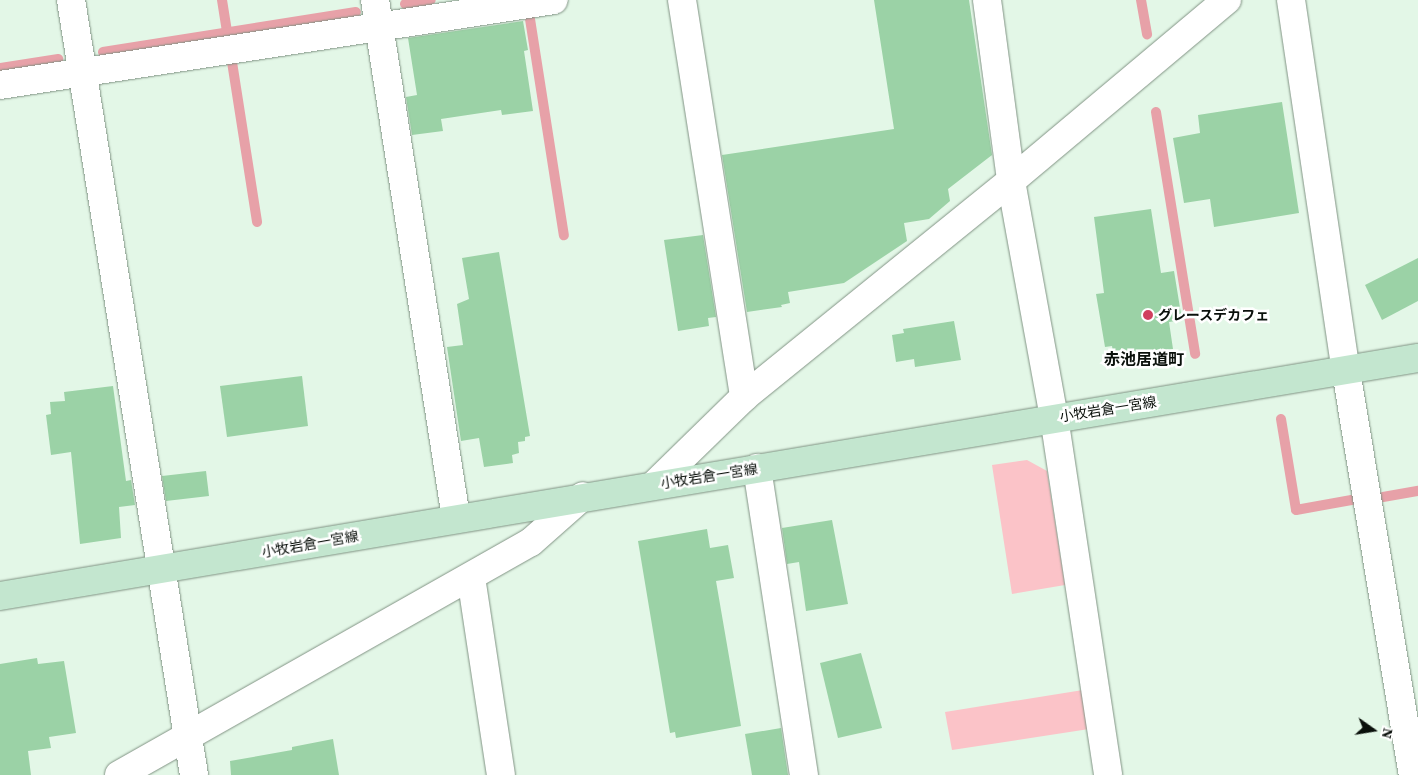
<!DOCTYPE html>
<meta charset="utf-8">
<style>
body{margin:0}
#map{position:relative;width:1418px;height:775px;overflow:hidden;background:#e3f7e7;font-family:"Source Serif 4","Noto Sans JP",serif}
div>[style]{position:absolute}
.green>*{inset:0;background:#fbc3c8}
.stream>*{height:10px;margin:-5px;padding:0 5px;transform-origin:5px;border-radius:5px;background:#e7a1a8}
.building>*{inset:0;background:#9bd2a6}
.roads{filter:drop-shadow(0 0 1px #819384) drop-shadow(0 0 1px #819384)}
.street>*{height:28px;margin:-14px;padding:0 14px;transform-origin:14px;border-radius:14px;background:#fff}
.secondary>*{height:28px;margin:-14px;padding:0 14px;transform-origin:14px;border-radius:14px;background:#c3e6cf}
.dots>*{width:14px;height:14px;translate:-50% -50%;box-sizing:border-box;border:2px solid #fff;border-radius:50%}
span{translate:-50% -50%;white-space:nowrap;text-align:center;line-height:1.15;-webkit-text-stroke:5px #fff;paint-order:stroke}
.poi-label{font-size:14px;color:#0a100b;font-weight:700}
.left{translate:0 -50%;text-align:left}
.street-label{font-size:14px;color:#0a100b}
.quarter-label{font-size:16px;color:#0a100b;font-weight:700}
.north{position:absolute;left:1348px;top:705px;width:50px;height:50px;-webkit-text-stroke:4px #fff;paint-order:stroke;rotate:103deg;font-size:14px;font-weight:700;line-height:20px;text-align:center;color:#0a100b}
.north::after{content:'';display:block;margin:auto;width:18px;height:22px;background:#0a100b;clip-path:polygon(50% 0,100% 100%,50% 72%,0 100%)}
</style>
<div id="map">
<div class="green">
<i style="clip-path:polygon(1027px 460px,1047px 471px,1065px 585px,1012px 594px,992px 465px)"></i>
<i style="clip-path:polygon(1083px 690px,1089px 729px,952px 750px,945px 712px)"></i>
</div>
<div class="stream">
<i style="left:222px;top:0;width:32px;rotate:81deg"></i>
<i style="left:1141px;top:0;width:35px;rotate:80deg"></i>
<i style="left:405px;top:4px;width:26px;rotate:-9deg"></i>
<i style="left:530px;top:19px;width:219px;rotate:81.1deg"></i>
<i style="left:103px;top:52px;width:256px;rotate:-9deg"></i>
<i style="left:232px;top:62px;width:162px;rotate:81.1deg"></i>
<i style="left:0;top:68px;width:59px;rotate:-8.8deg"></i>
<i style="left:1156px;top:112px;width:245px;rotate:80.8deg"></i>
<i style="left:1281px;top:419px;width:92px;rotate:80.6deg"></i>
<i style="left:1296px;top:510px;width:62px;rotate:-10.2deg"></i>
<i style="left:1383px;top:497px;width:36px;rotate:-10deg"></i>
</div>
<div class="building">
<i style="clip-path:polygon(874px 0,969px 0,992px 155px,948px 189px,950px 201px,929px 219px,904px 223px,907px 241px,844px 283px,788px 292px,790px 303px,781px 305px,782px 307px,747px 312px,722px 155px,894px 129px)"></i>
<i style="clip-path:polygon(523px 21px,528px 50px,524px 51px,533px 111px,502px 115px,501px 110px,441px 119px,443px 131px,412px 135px,406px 97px,417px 95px,408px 38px)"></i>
<i style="clip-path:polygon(1282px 102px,1299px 213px,1214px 227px,1210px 199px,1184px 203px,1173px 138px,1200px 133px,1198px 115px)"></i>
<i style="clip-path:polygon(1151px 209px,1161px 273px,1174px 271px,1182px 320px,1169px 322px,1173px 349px,1114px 358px,1112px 346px,1105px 347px,1096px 294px,1104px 293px,1094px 217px)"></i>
<i style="clip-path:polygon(703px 235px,716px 317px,708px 318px,709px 326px,678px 331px,664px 240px)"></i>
<i style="clip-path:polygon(499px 252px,530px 436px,525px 437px,525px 441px,518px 442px,519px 453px,512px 455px,513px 463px,484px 467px,479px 438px,461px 441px,447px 347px,463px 345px,457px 304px,469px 299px,462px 258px)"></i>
<i style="clip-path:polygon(1418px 258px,1418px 301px,1382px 320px,1365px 285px)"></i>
<i style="clip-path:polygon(954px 321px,961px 360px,915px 367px,914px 359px,896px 362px,892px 335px,904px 333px,903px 329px)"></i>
<i style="clip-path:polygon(302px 376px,308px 426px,227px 437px,220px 386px)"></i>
<i style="clip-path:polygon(113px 386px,126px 481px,131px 480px,135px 505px,119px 507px,121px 538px,80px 544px,71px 452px,51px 455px,46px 415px,51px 414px,50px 402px,65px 401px,64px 392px)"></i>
<i style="clip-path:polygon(206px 471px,209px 496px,166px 501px,162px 476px)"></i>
<i style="clip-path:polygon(832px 520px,848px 604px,806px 611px,799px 562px,787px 564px,782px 528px)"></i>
<i style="clip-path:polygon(707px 529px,710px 548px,728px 545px,734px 578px,716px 581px,741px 726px,676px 738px,675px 732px,670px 733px,638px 541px)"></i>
<i style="clip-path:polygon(861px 653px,882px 728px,838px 738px,820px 663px)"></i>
<i style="clip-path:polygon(37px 658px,38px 664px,64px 661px,76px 733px,49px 737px,51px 748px,28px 751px,31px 775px,0 775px,0 664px)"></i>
<i style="clip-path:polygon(781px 728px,788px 775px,752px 775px,745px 734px)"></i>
<i style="clip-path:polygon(333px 739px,339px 775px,231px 775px,230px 761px,292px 750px,292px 747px)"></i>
</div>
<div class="roads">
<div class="street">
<i style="left:71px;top:0;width:785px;rotate:80.98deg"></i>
<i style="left:375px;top:0;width:524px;rotate:81.11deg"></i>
<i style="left:682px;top:0;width:402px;rotate:81.1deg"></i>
<i style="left:987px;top:0;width:183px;rotate:82.4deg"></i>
<i style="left:1011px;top:181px;width:240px;rotate:79.7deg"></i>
<i style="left:1054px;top:417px;width:362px;rotate:81.4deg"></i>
<i style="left:1291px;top:0;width:375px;rotate:81.6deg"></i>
<i style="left:1346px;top:371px;width:410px;rotate:80.6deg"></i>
<i style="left:0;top:85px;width:560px;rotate:-8.72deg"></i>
<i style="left:757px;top:468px;width:311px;rotate:81.3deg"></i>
<i style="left:655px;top:484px;width:124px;rotate:-44.3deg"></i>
<i style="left:744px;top:397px;width:343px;rotate:-39deg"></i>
<i style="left:1011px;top:181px;width:282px;rotate:-40deg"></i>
<i style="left:471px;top:577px;width:200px;rotate:81.4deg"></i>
<i style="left:119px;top:775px;width:473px;rotate:-29.5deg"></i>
<i style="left:531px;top:542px;width:69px;rotate:-41.5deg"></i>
</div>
<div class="secondary">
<i style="left:0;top:596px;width:1438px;rotate:-9.53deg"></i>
</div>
</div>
<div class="dots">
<i style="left:1148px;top:315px;background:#d0405e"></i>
</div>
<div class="poi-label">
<span class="left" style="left:1158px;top:315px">グレースデカフェ</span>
</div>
<div class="street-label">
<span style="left:1108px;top:409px;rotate:-9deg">小牧岩倉一宮線</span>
<span style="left:709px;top:476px;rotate:-9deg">小牧岩倉一宮線</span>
<span style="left:310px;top:544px;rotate:-10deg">小牧岩倉一宮線</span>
</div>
<div class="quarter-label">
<span style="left:1144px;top:359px">赤池居道町</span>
</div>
<div class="north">N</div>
</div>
